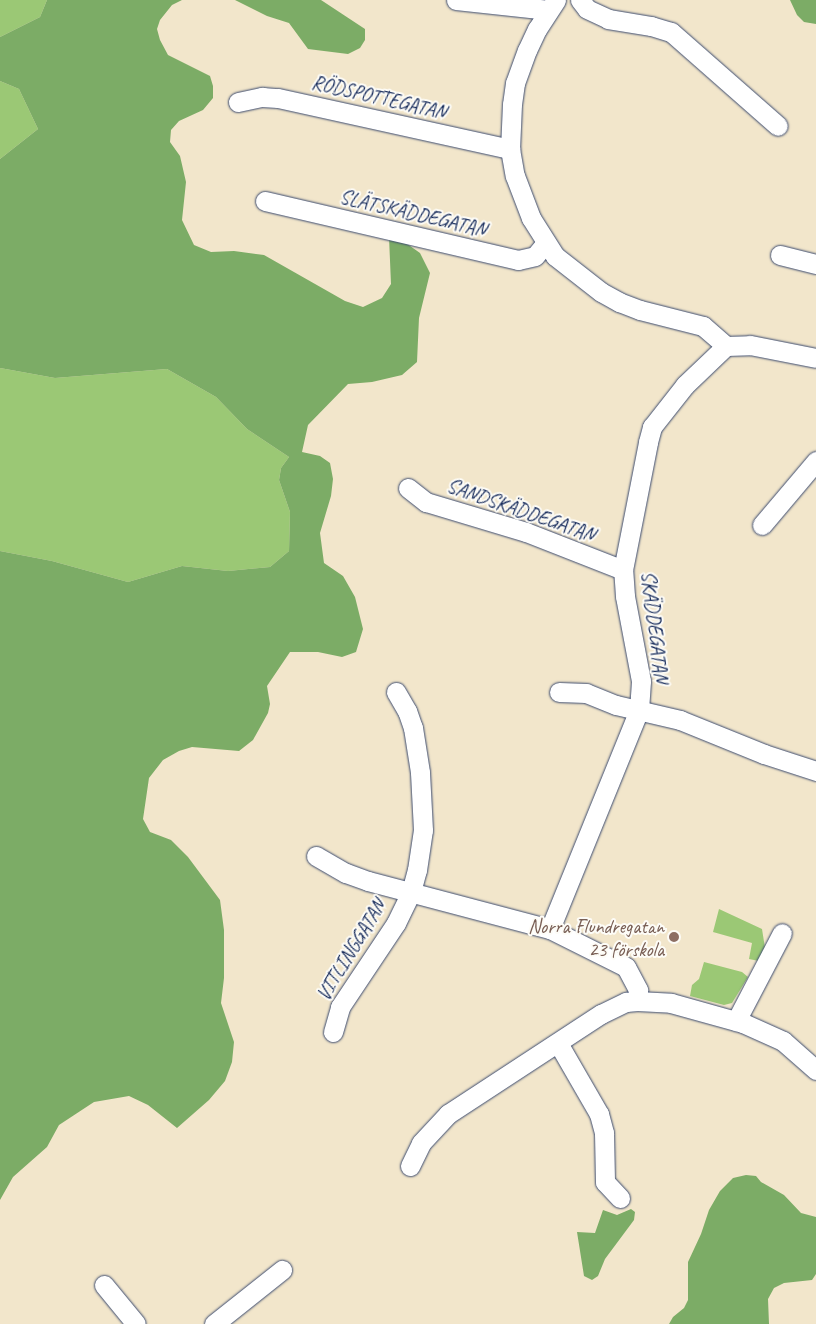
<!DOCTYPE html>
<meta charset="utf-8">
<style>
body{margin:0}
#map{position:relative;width:816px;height:1324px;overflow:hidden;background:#f2e6cb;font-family:Caveat,sans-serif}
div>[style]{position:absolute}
.green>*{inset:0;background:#9bc875}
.forest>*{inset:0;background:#7cac66}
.roads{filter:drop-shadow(0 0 1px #3b4a6e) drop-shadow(0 0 1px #3b4a6e)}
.minor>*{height:19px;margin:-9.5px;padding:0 9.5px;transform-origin:9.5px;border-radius:9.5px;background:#fff}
.dots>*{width:14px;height:14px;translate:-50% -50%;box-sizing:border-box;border:2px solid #fdfcf7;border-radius:50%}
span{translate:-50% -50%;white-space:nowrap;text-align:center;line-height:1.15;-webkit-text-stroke:4px #fdfcf7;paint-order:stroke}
.street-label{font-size:20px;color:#1b2f5e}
.education-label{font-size:20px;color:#785e54}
.right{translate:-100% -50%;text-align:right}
</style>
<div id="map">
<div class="green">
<i style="clip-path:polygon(0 0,47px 0,40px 17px,0 37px)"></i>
<i style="clip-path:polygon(0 81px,19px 89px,38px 129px,0 159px)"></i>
<i style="clip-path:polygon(0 368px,55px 378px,167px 369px,216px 397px,247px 429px,289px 457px,281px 468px,279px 480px,290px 512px,289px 551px,270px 567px,228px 571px,182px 566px,128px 582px,52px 561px,0 551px)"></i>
<i style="clip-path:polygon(719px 909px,762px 929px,765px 948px,759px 961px,749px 959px,752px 943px,713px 932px)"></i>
<i style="clip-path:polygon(704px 962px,742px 972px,748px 977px,732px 1003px,724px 1005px,690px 996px,692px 985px,699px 979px)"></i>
</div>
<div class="forest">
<i style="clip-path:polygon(47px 0,182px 0,172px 5px,160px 20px,157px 29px,160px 40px,168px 55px,210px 76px,213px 86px,213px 98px,203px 110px,179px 121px,171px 130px,170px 142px,180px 156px,186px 182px,182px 220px,194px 245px,211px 252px,234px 251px,264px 255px,345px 301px,363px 307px,382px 298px,391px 284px,389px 237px,403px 241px,420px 253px,430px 273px,419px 318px,417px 362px,402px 375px,372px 382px,348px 384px,308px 425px,302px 452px,320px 456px,330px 463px,333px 479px,331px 496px,320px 533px,324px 563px,343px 576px,355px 597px,363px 629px,356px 652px,342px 657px,318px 652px,290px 652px,267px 686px,270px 704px,268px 713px,253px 740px,239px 751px,192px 747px,179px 751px,163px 760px,149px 778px,143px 819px,150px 832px,171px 840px,188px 857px,220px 900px,224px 930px,224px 978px,221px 1003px,234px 1042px,232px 1062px,225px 1081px,209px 1100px,177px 1128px,148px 1105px,129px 1096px,94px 1102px,59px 1125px,47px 1147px,13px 1177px,0 1200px,0 551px,52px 561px,128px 582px,182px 566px,228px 571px,270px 567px,289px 551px,290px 512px,279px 480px,281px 468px,289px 457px,247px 429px,216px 397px,167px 369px,55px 378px,0 368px,0 159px,38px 129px,19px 89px,0 81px,0 37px,40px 17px)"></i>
<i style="clip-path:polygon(235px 0,321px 0,365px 29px,365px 40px,360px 48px,348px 54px,308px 49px,289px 23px,267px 16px)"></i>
<i style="clip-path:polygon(790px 0,816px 0,816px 24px,804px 22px,797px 15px)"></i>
<i style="clip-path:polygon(746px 1175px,756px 1176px,761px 1182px,784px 1195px,801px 1213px,816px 1217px,816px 1274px,812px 1280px,784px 1283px,774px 1288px,768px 1299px,769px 1324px,669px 1324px,673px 1317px,684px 1308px,688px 1300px,688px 1262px,701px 1234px,709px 1210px,720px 1191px,733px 1178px)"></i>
<i style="clip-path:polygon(631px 1209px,635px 1212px,634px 1220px,605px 1259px,598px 1276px,592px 1280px,584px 1276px,577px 1232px,595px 1233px,603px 1210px,617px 1215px)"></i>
</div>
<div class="roads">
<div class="minor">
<i style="left:456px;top:0;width:93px;rotate:6.2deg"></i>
<i style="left:556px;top:0;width:35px;rotate:123deg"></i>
<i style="left:537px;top:29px;width:23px;rotate:115deg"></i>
<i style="left:527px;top:50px;width:35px;rotate:110deg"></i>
<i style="left:515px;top:83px;width:21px;rotate:98deg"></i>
<i style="left:512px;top:104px;width:45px;rotate:92.5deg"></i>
<i style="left:510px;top:149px;width:27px;rotate:80deg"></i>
<i style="left:515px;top:176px;width:45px;rotate:69.1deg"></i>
<i style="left:531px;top:218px;width:45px;rotate:57.7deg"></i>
<i style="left:555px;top:256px;width:58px;rotate:38deg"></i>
<i style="left:601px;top:292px;width:21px;rotate:29deg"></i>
<i style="left:619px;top:302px;width:22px;rotate:21deg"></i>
<i style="left:640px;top:310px;width:65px;rotate:14.3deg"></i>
<i style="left:703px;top:326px;width:30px;rotate:41deg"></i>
<i style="left:580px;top:0;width:11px;rotate:52deg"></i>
<i style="left:587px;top:9px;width:23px;rotate:25deg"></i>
<i style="left:608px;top:19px;width:44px;rotate:9.2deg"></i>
<i style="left:651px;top:26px;width:21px;rotate:17deg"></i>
<i style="left:671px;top:32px;width:142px;rotate:41.3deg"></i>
<i style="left:238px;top:102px;width:25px;rotate:-12deg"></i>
<i style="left:262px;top:97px;width:16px;rotate:4deg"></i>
<i style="left:278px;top:98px;width:238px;rotate:12.4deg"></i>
<i style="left:265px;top:201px;width:260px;rotate:13.1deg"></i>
<i style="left:518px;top:260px;width:17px;rotate:-13deg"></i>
<i style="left:535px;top:256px;width:17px;rotate:-50deg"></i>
<i style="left:780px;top:255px;width:37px;rotate:14deg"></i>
<i style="left:408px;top:488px;width:23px;rotate:38deg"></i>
<i style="left:426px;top:502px;width:104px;rotate:16.7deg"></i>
<i style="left:526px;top:532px;width:104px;rotate:21.4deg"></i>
<i style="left:762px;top:525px;width:84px;rotate:-49.8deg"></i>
<i style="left:559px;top:692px;width:27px;rotate:2deg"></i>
<i style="left:586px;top:693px;width:32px;rotate:22deg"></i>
<i style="left:616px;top:705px;width:66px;rotate:13.2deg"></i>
<i style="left:680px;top:720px;width:91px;rotate:22deg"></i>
<i style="left:764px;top:754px;width:55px;rotate:18.1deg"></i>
<i style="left:316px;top:856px;width:34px;rotate:30deg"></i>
<i style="left:346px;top:873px;width:23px;rotate:20deg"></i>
<i style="left:368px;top:881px;width:188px;rotate:14.8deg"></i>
<i style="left:550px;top:929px;width:85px;rotate:26.6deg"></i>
<i style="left:626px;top:967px;width:26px;rotate:62deg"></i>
<i style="left:638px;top:990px;width:11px;rotate:95deg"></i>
<i style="left:550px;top:929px;width:236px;rotate:-67.9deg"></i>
<i style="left:639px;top:710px;width:29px;rotate:-86deg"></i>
<i style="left:641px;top:681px;width:86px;rotate:-100.7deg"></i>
<i style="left:625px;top:596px;width:26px;rotate:-94deg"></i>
<i style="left:623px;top:570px;width:130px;rotate:-78.9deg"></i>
<i style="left:648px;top:442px;width:16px;rotate:-75deg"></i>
<i style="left:652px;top:427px;width:53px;rotate:-51.8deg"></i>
<i style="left:685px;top:385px;width:57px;rotate:-43.6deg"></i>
<i style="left:726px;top:346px;width:24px;rotate:-2deg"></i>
<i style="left:750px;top:345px;width:67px;rotate:11.1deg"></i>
<i style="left:736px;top:1021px;width:99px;rotate:-62.4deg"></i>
<i style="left:333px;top:1032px;width:26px;rotate:-74deg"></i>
<i style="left:340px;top:1007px;width:101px;rotate:-56.3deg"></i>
<i style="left:396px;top:923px;width:34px;rotate:-64deg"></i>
<i style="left:411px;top:892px;width:23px;rotate:-75deg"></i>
<i style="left:417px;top:870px;width:40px;rotate:-81.5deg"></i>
<i style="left:423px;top:830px;width:58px;rotate:-93deg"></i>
<i style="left:420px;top:772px;width:45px;rotate:-99deg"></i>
<i style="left:413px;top:728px;width:18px;rotate:-109deg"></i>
<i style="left:407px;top:711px;width:22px;rotate:-120deg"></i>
<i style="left:558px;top:1043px;width:82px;rotate:60deg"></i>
<i style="left:599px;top:1114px;width:20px;rotate:75deg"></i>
<i style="left:604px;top:1133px;width:49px;rotate:88.8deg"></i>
<i style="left:605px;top:1182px;width:22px;rotate:47deg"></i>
<i style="left:410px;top:1166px;width:25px;rotate:-64deg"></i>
<i style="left:421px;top:1143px;width:40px;rotate:-47deg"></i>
<i style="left:448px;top:1114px;width:183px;rotate:-33.2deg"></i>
<i style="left:601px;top:1014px;width:28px;rotate:-26deg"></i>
<i style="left:626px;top:1002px;width:11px;rotate:-5deg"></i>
<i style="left:637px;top:1001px;width:34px;rotate:3deg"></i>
<i style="left:671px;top:1003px;width:75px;rotate:15.5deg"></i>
<i style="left:743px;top:1023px;width:44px;rotate:24.2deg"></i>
<i style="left:783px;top:1041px;width:44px;rotate:41.3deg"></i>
<i style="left:104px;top:1285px;width:50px;rotate:50.6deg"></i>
<i style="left:214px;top:1324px;width:87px;rotate:-38.5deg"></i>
</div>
</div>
<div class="dots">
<i style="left:674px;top:937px;background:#8d6e63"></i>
</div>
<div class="street-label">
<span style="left:379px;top:97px;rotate:13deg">RÖDSPOTTEGATAN</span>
<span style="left:413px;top:213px;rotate:13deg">SLÄTSKÄDDEGATAN</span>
<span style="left:521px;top:510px;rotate:19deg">SANDSKÄDDEGATAN</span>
<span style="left:655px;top:627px;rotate:83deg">SKÄDDEGATAN</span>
<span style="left:351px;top:950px;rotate:-59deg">VITLINGGATAN</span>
</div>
<div class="education-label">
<span class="right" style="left:664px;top:938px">Norra Flundregatan<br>23 förskola</span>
</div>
</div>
